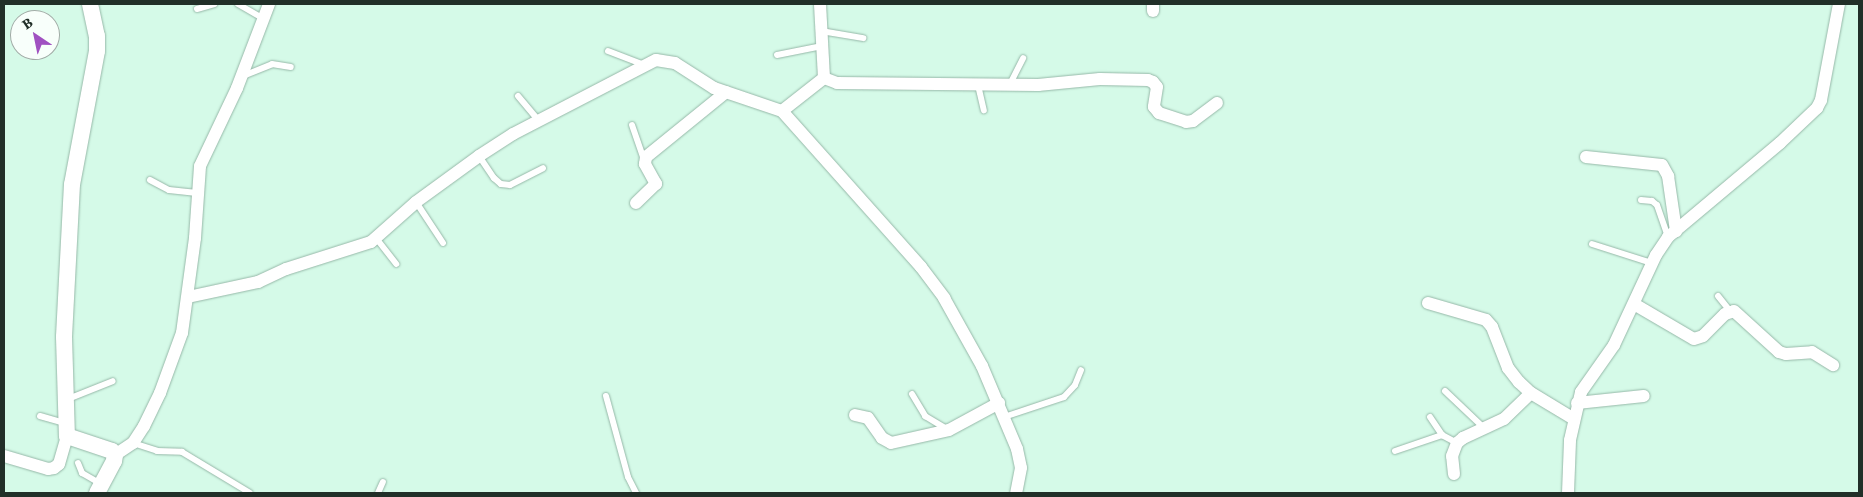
<!DOCTYPE html>
<style>
body{margin:0}
#map{position:relative;width:1863px;height:497px;overflow:hidden;background:#d5fae8;font-family:"Source Serif 4",serif}
div>[style]{position:absolute}
.roads{filter:drop-shadow(0 0 1px #96b8a8) drop-shadow(0 0 1px #96b8a8)}
.service>*{height:6px;margin:-3px;padding:0 3px;transform-origin:3px;border-radius:3px;background:#fff}
.minor>*{height:12px;margin:-6px;padding:0 6px;transform-origin:6px;border-radius:6px;background:#fff}
.tertiary>*{height:16px;margin:-8px;padding:0 8px;transform-origin:8px;border-radius:8px;background:#fff}
span{translate:-50% -50%;white-space:nowrap;text-align:center;line-height:1.15;-webkit-text-stroke:4px #f8fffb;paint-order:stroke}
.frame{position:absolute;inset:0;border:5px solid #212f28;pointer-events:none}
.north{position:absolute;left:10px;top:10px;width:50px;height:50px;box-sizing:border-box;background:#f8fffb;border:1px solid #a2aca7;border-radius:50%;rotate:326deg;font-size:14px;font-weight:700;line-height:20px;text-align:center;color:#212f28}
.north::after{content:'';display:block;margin:auto;width:18px;height:22px;background:#a051c1;clip-path:polygon(50% 0,100% 100%,50% 72%,0 100%)}
</style>
<div id="map">
<div class="roads">
<div class="service">
<i style="left:238px;top:4px;width:30px;rotate:30deg"></i>
<i style="left:197px;top:9px;width:18px;rotate:-16deg"></i>
<i style="left:821px;top:31px;width:43px;rotate:9.5deg"></i>
<i style="left:608px;top:51px;width:39px;rotate:21deg"></i>
<i style="left:777px;top:55px;width:46px;rotate:-11.3deg"></i>
<i style="left:243px;top:76px;width:31px;rotate:-22deg"></i>
<i style="left:272px;top:64px;width:19px;rotate:9deg"></i>
<i style="left:1010px;top:84px;width:29px;rotate:-63deg"></i>
<i style="left:978px;top:85px;width:26px;rotate:77deg"></i>
<i style="left:518px;top:96px;width:33px;rotate:50deg"></i>
<i style="left:632px;top:125px;width:36px;rotate:71deg"></i>
<i style="left:479px;top:156px;width:27px;rotate:56deg"></i>
<i style="left:494px;top:178px;width:9px;rotate:41deg"></i>
<i style="left:501px;top:184px;width:9px;rotate:6deg"></i>
<i style="left:510px;top:185px;width:37px;rotate:-27deg"></i>
<i style="left:150px;top:180px;width:21px;rotate:28deg"></i>
<i style="left:169px;top:190px;width:28px;rotate:6deg"></i>
<i style="left:1641px;top:200px;width:11px;rotate:5deg"></i>
<i style="left:1652px;top:201px;width:6px;rotate:39deg"></i>
<i style="left:1657px;top:205px;width:34px;rotate:71deg"></i>
<i style="left:416px;top:202px;width:49px;rotate:56.6deg"></i>
<i style="left:376px;top:238px;width:33px;rotate:52deg"></i>
<i style="left:1592px;top:244px;width:63px;rotate:17.6deg"></i>
<i style="left:1718px;top:296px;width:19px;rotate:51deg"></i>
<i style="left:1445px;top:391px;width:54px;rotate:43.5deg"></i>
<i style="left:912px;top:394px;width:26px;rotate:59deg"></i>
<i style="left:925px;top:416px;width:26px;rotate:31deg"></i>
<i style="left:606px;top:396px;width:84px;rotate:74.8deg"></i>
<i style="left:628px;top:477px;width:18px;rotate:63deg"></i>
<i style="left:68px;top:399px;width:48px;rotate:-21.8deg"></i>
<i style="left:40px;top:416px;width:25px;rotate:16deg"></i>
<i style="left:1004px;top:417px;width:63px;rotate:-18.4deg"></i>
<i style="left:1064px;top:397px;width:16px;rotate:-47deg"></i>
<i style="left:1075px;top:385px;width:16px;rotate:-68deg"></i>
<i style="left:1430px;top:417px;width:22px;rotate:56deg"></i>
<i style="left:1442px;top:435px;width:17px;rotate:28deg"></i>
<i style="left:133px;top:443px;width:25px;rotate:18deg"></i>
<i style="left:157px;top:451px;width:25px;rotate:2deg"></i>
<i style="left:182px;top:452px;width:79px;rotate:31.1deg"></i>
<i style="left:1395px;top:451px;width:50px;rotate:-18.8deg"></i>
<i style="left:78px;top:463px;width:11px;rotate:68deg"></i>
<i style="left:82px;top:473px;width:22px;rotate:30deg"></i>
<i style="left:378px;top:493px;width:12px;rotate:-66deg"></i>
</div>
<div class="minor">
<i style="left:1153px;top:11px;width:7px;rotate:-90deg"></i>
<i style="left:824px;top:78px;width:14px;rotate:21deg"></i>
<i style="left:837px;top:83px;width:201px;rotate:0.6deg"></i>
<i style="left:1038px;top:85px;width:62px;rotate:-5.5deg"></i>
<i style="left:1100px;top:79px;width:48px;rotate:1.2deg"></i>
<i style="left:1148px;top:80px;width:5px;rotate:22deg"></i>
<i style="left:1153px;top:82px;width:6px;rotate:51deg"></i>
<i style="left:1157px;top:87px;width:20px;rotate:99deg"></i>
<i style="left:1154px;top:107px;width:8px;rotate:50deg"></i>
<i style="left:1159px;top:113px;width:28px;rotate:18deg"></i>
<i style="left:1186px;top:122px;width:7px;rotate:-8deg"></i>
<i style="left:1193px;top:121px;width:30px;rotate:-37deg"></i>
<i style="left:782px;top:111px;width:209px;rotate:48.3deg"></i>
<i style="left:921px;top:267px;width:39px;rotate:53deg"></i>
<i style="left:944px;top:298px;width:78px;rotate:60.8deg"></i>
<i style="left:982px;top:366px;width:90px;rotate:67.1deg"></i>
<i style="left:1017px;top:449px;width:19px;rotate:78deg"></i>
<i style="left:1021px;top:468px;width:25px;rotate:101deg"></i>
<i style="left:1586px;top:157px;width:76px;rotate:6deg"></i>
<i style="left:1662px;top:165px;width:13px;rotate:61deg"></i>
<i style="left:1668px;top:176px;width:56px;rotate:81.7deg"></i>
<i style="left:636px;top:203px;width:28px;rotate:-44deg"></i>
<i style="left:656px;top:184px;width:23px;rotate:-119deg"></i>
<i style="left:645px;top:164px;width:7px;rotate:-82deg"></i>
<i style="left:646px;top:157px;width:103px;rotate:-39.1deg"></i>
<i style="left:188px;top:297px;width:72px;rotate:-12.1deg"></i>
<i style="left:258px;top:282px;width:31px;rotate:-25deg"></i>
<i style="left:286px;top:269px;width:89px;rotate:-17.6deg"></i>
<i style="left:371px;top:242px;width:60px;rotate:-41.6deg"></i>
<i style="left:416px;top:202px;width:78px;rotate:-36.1deg"></i>
<i style="left:479px;top:156px;width:40px;rotate:-32.9deg"></i>
<i style="left:513px;top:134px;width:161px;rotate:-27.4deg"></i>
<i style="left:656px;top:60px;width:19px;rotate:9deg"></i>
<i style="left:675px;top:63px;width:46px;rotate:32.7deg"></i>
<i style="left:714px;top:88px;width:72px;rotate:18.7deg"></i>
<i style="left:782px;top:111px;width:53px;rotate:-38.2deg"></i>
<i style="left:824px;top:78px;width:74px;rotate:-93.1deg"></i>
<i style="left:1428px;top:303px;width:60px;rotate:16.3deg"></i>
<i style="left:1486px;top:320px;width:9px;rotate:49deg"></i>
<i style="left:1492px;top:327px;width:44px;rotate:68.7deg"></i>
<i style="left:1508px;top:368px;width:18px;rotate:52deg"></i>
<i style="left:1519px;top:382px;width:16px;rotate:43deg"></i>
<i style="left:1531px;top:393px;width:50px;rotate:31.2deg"></i>
<i style="left:1634px;top:304px;width:69px;rotate:30.3deg"></i>
<i style="left:1694px;top:339px;width:9px;rotate:-18deg"></i>
<i style="left:1703px;top:336px;width:31px;rotate:-45deg"></i>
<i style="left:1725px;top:314px;width:9px;rotate:-18deg"></i>
<i style="left:1734px;top:311px;width:61px;rotate:42.3deg"></i>
<i style="left:1779px;top:352px;width:7px;rotate:16deg"></i>
<i style="left:1786px;top:354px;width:26px;rotate:-4deg"></i>
<i style="left:1812px;top:352px;width:25px;rotate:32deg"></i>
<i style="left:1577px;top:403px;width:67px;rotate:-6deg"></i>
<i style="left:855px;top:415px;width:13px;rotate:13deg"></i>
<i style="left:868px;top:418px;width:24px;rotate:55deg"></i>
<i style="left:882px;top:438px;width:10px;rotate:29deg"></i>
<i style="left:891px;top:443px;width:59px;rotate:-12.6deg"></i>
<i style="left:949px;top:430px;width:57px;rotate:-28.4deg"></i>
<i style="left:115px;top:455px;width:22px;rotate:-34deg"></i>
<i style="left:133px;top:443px;width:20px;rotate:-57deg"></i>
<i style="left:144px;top:426px;width:37px;rotate:-64deg"></i>
<i style="left:160px;top:393px;width:64px;rotate:-69.9deg"></i>
<i style="left:182px;top:333px;width:96px;rotate:-82.2deg"></i>
<i style="left:195px;top:238px;width:72px;rotate:-86deg"></i>
<i style="left:200px;top:166px;width:86px;rotate:-64.6deg"></i>
<i style="left:237px;top:88px;width:90px;rotate:-69.1deg"></i>
<i style="left:4px;top:456px;width:46px;rotate:16.5deg"></i>
<i style="left:48px;top:469px;width:6px;rotate:-9deg"></i>
<i style="left:54px;top:468px;width:6px;rotate:-39deg"></i>
<i style="left:59px;top:464px;width:29px;rotate:-74deg"></i>
<i style="left:1454px;top:474px;width:18px;rotate:-96deg"></i>
<i style="left:1452px;top:456px;width:14px;rotate:-69deg"></i>
<i style="left:1457px;top:443px;width:8px;rotate:-40deg"></i>
<i style="left:1463px;top:438px;width:45px;rotate:-24.9deg"></i>
<i style="left:1504px;top:419px;width:37px;rotate:-44deg"></i>
<i style="left:1568px;top:493px;width:53px;rotate:-87.8deg"></i>
<i style="left:1570px;top:440px;width:49px;rotate:-77.1deg"></i>
<i style="left:1581px;top:392px;width:57px;rotate:-54.9deg"></i>
<i style="left:1614px;top:345px;width:99px;rotate:-65deg"></i>
<i style="left:1656px;top:255px;width:22px;rotate:-56deg"></i>
<i style="left:1668px;top:237px;width:146px;rotate:-40deg"></i>
<i style="left:1780px;top:143px;width:51px;rotate:-43.4deg"></i>
<i style="left:1817px;top:108px;width:9px;rotate:-63deg"></i>
<i style="left:1821px;top:100px;width:98px;rotate:-79.4deg"></i>
</div>
<div class="tertiary">
<i style="left:90px;top:4px;width:33px;rotate:78deg"></i>
<i style="left:97px;top:36px;width:15px;rotate:90deg"></i>
<i style="left:97px;top:51px;width:135px;rotate:100.6deg"></i>
<i style="left:72px;top:184px;width:153px;rotate:93deg"></i>
<i style="left:64px;top:337px;width:99px;rotate:88.3deg"></i>
<i style="left:67px;top:436px;width:47px;rotate:18.4deg"></i>
<i style="left:112px;top:451px;width:5px;rotate:53deg"></i>
<i style="left:115px;top:455px;width:6px;rotate:99deg"></i>
<i style="left:114px;top:461px;width:36px;rotate:118deg"></i>
</div>
</div>
<div class="frame"></div>
<div class="north">B</div>
</div>
